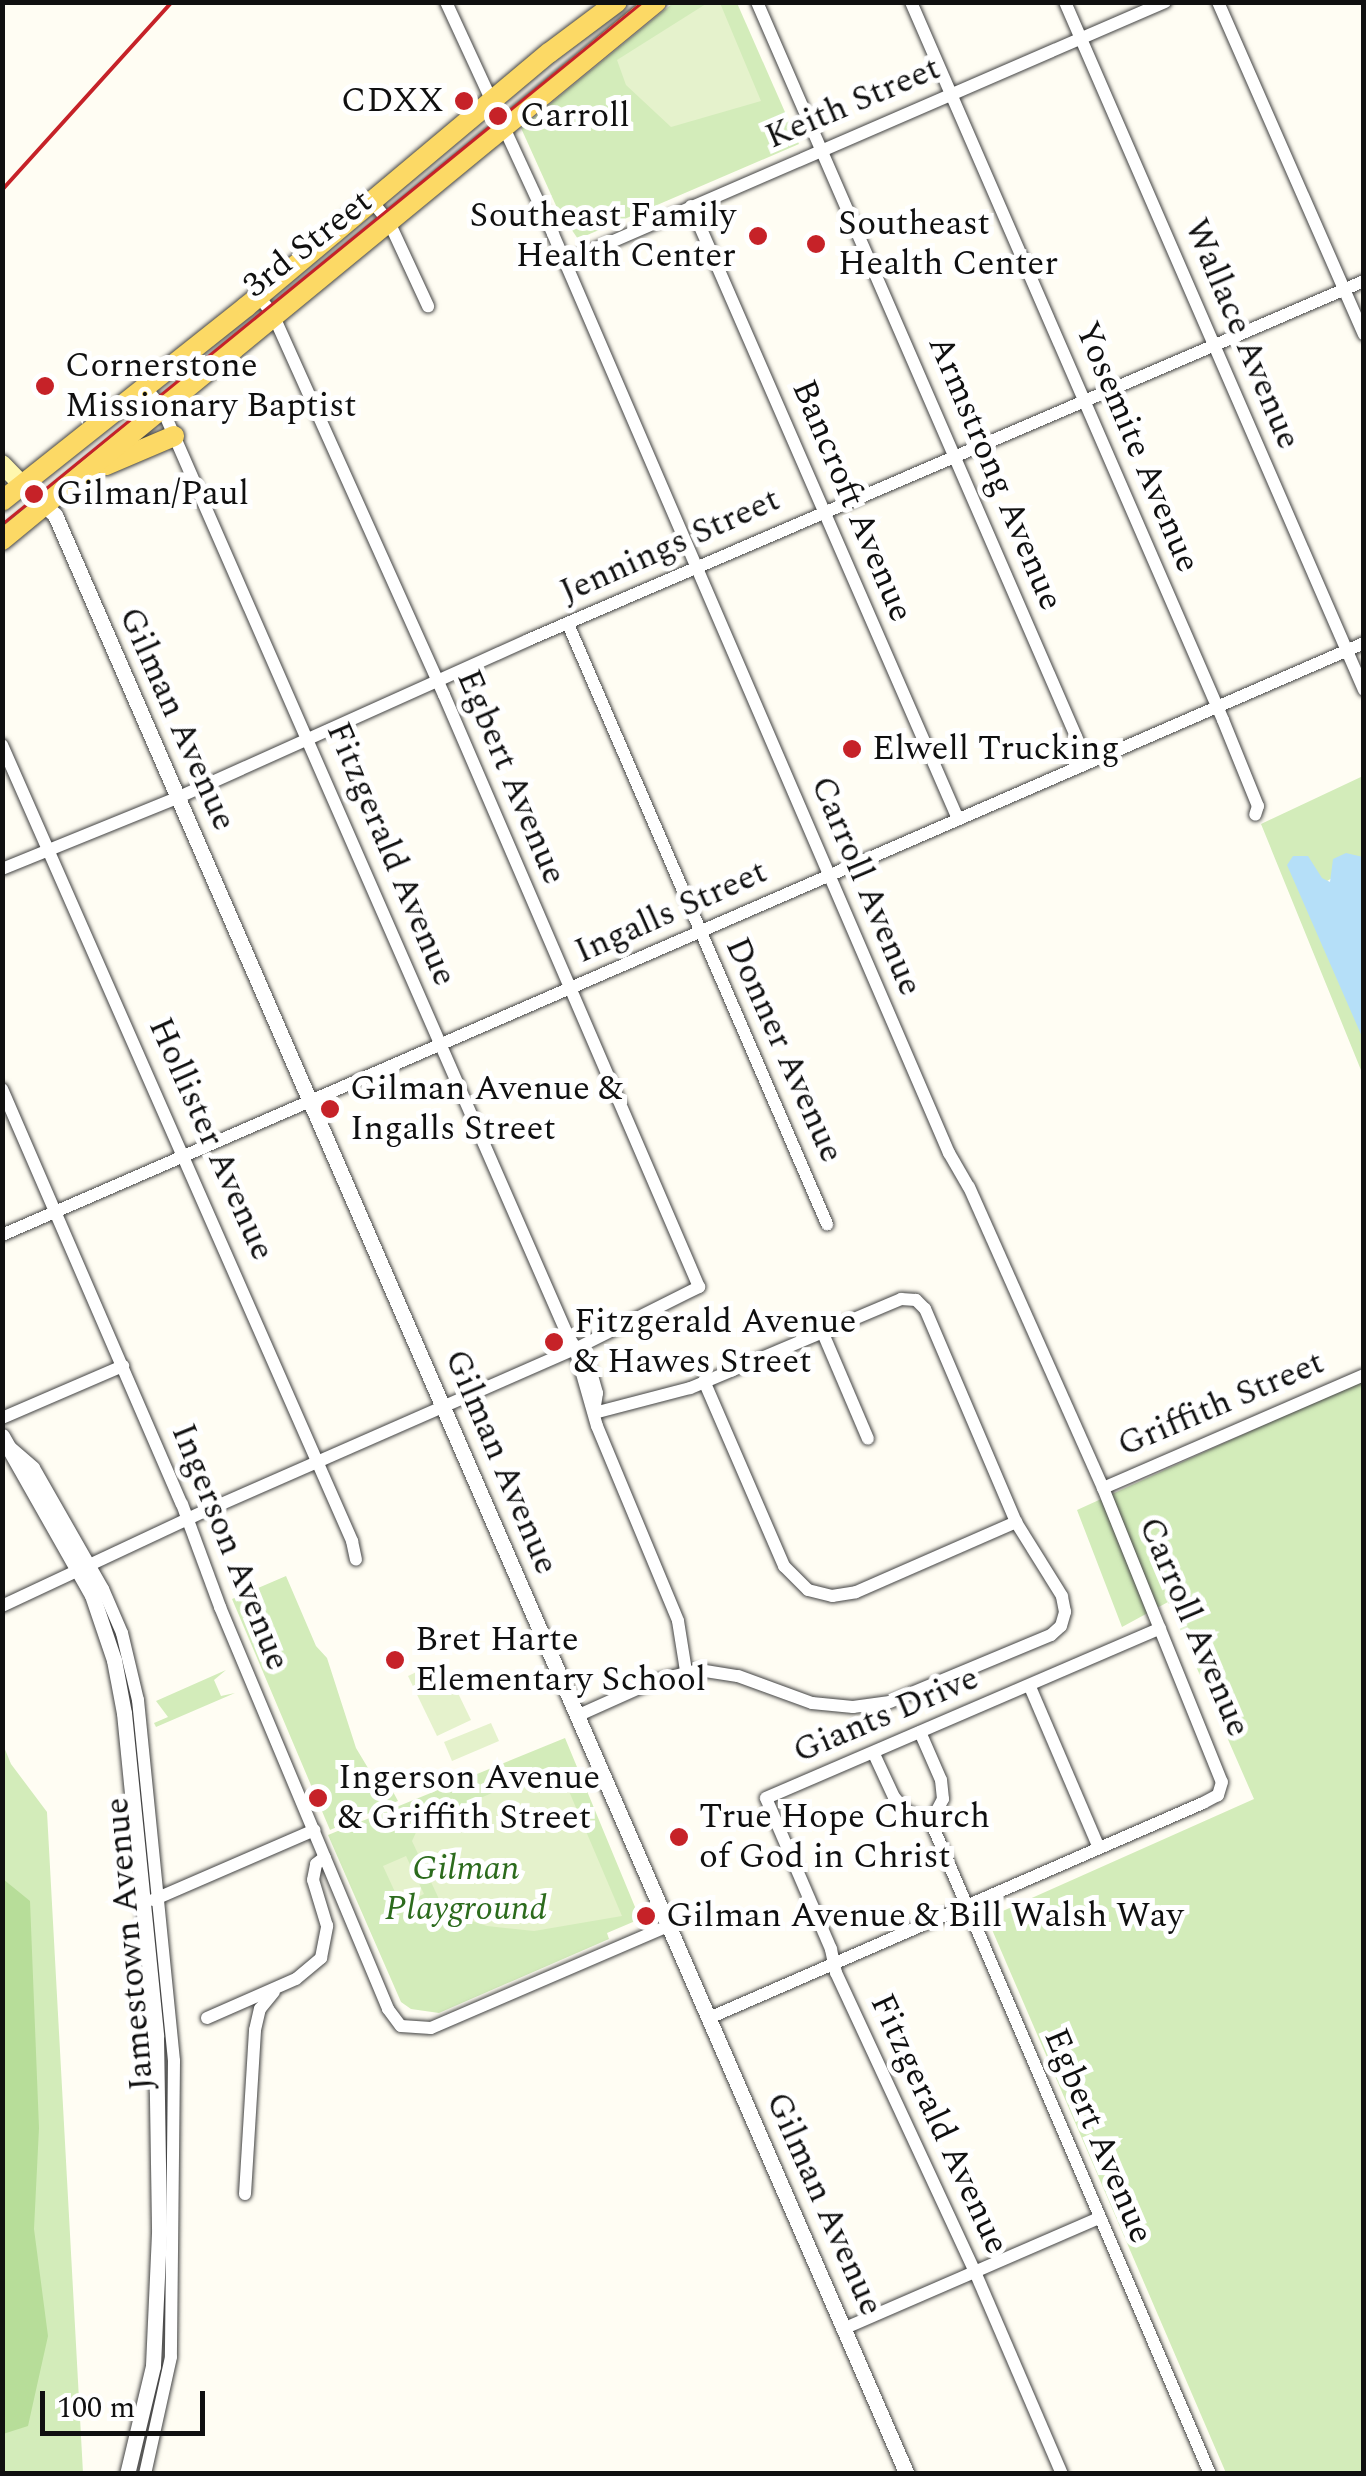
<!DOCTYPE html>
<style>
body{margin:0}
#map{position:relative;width:1366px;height:2476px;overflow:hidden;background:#fffdf3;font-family:Spectral,serif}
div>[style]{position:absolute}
.green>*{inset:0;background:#d3ecba}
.forest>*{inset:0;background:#b7dd99}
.pitch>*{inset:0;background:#e5f2cc}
.water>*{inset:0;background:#b5dff8}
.roads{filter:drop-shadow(0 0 2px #434343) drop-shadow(0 0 2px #434343)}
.minor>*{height:12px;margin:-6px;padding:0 6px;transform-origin:6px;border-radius:6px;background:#fff}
.tertiary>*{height:15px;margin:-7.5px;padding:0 7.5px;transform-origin:7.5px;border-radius:7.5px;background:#fff}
.secondary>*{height:18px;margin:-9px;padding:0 9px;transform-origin:9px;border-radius:9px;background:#fff7ae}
.primary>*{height:20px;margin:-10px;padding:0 10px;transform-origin:10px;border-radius:10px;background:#fcd965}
.tram>*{height:2.5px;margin:-1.25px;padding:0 1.25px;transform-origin:1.25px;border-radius:1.25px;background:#c62228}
.rail>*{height:4px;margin:-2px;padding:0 2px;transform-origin:2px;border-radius:2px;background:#c62228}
.dots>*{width:28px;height:28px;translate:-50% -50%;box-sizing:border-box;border:5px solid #fff;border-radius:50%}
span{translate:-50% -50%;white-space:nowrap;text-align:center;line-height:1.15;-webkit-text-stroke:10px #fff;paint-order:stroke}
.poi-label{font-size:35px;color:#101010}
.right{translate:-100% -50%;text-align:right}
.left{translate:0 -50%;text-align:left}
.street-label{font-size:35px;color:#101010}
.park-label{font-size:35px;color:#2c6b1d;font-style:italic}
.frame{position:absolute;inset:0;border:5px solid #101010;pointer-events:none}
.scale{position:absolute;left:40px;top:2391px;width:165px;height:45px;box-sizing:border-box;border:5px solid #101010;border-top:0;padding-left:12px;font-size:30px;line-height:35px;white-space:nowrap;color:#101010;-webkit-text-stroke:8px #fff;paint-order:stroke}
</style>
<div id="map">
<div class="green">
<i style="clip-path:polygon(673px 3px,737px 3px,799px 144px,578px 239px,558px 210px,521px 128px)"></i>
<i style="clip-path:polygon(1363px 776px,1363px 879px,1339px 874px,1305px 894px,1363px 1031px,1363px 1075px,1261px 824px)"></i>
<i style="clip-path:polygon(1363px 1380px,1363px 2473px,1226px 2473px,987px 1918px,1254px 1799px,1168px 1602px,1122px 1627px,1077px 1510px)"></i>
<i style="clip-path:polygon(286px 1576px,316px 1646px,327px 1658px,356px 1748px,377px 1783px,391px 1788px,398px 1801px,330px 1830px,232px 1599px)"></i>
<i style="clip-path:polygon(226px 1670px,214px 1680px,221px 1696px,235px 1693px,156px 1727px,154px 1723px,168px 1717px,156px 1701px)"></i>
<i style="clip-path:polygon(565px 1738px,640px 1919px,607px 1933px,609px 1939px,439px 2013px,411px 2009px,401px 2002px,328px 1835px)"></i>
<i style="clip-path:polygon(2px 1742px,11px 1764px,47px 1812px,83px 2473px,3px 2473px)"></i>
</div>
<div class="forest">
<i style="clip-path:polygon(3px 1879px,30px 1901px,39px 2128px,34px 2229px,48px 2336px,28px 2426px,3px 2434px)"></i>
</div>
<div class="pitch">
<i style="clip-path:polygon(709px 2px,720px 3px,761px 101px,671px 127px,626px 85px,617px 60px)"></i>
<i style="clip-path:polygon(442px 1660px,471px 1720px,437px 1736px,408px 1676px)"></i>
<i style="clip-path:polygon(491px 1723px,499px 1741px,452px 1761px,444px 1742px)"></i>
<i style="clip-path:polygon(552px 1767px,560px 1770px,622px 1916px,534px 1931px,487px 1926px,445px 1912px,412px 1841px,420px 1824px)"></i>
<i style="clip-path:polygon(406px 1856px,424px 1894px,401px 1905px,383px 1866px)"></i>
</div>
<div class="water">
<i style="clip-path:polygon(1346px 853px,1363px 857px,1363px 1039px,1287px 865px,1293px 856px,1308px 856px,1322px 878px,1330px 882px,1333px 859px)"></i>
</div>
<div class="roads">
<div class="minor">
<i style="left:446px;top:2px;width:255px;rotate:65.2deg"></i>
<i style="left:553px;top:234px;width:1001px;rotate:66.69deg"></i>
<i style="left:949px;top:1153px;width:39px;rotate:60deg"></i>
<i style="left:969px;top:1187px;width:329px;rotate:66deg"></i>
<i style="left:1103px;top:1488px;width:317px;rotate:68deg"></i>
<i style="left:1222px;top:1782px;width:14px;rotate:107deg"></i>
<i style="left:1218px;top:1795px;width:17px;rotate:152deg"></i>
<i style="left:1203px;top:1803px;width:539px;rotate:156.48deg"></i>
<i style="left:757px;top:2px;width:813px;rotate:66.52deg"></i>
<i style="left:911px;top:2px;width:783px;rotate:66.51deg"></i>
<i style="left:1223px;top:720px;width:93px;rotate:67.9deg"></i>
<i style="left:1258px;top:806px;width:9px;rotate:108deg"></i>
<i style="left:1065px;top:2px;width:750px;rotate:66.51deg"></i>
<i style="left:1218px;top:2px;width:363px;rotate:66.3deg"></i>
<i style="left:371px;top:200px;width:28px;rotate:51deg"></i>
<i style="left:389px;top:222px;width:93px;rotate:65.1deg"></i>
<i style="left:691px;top:206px;width:669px;rotate:66.46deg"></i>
<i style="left:565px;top:262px;width:654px;rotate:-23.43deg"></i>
<i style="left:145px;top:387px;width:27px;rotate:51deg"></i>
<i style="left:162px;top:408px;width:1013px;rotate:66.37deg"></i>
<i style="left:568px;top:1336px;width:43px;rotate:57.4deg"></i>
<i style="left:591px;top:1372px;width:22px;rotate:74deg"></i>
<i style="left:597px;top:1393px;width:20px;rotate:99deg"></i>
<i style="left:568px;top:624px;width:654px;rotate:66.65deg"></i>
<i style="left:2px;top:745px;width:870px;rotate:66.26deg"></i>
<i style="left:352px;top:1541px;width:19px;rotate:78deg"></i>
<i style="left:2px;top:869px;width:191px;rotate:-22.1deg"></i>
<i style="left:179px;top:797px;width:383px;rotate:-24.2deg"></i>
<i style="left:528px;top:640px;width:910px;rotate:-23.24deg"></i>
<i style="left:2px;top:1089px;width:452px;rotate:66.6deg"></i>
<i style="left:182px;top:1504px;width:110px;rotate:69.7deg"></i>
<i style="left:220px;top:1607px;width:436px;rotate:67.3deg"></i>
<i style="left:388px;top:2009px;width:21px;rotate:53deg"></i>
<i style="left:401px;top:2026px;width:30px;rotate:4deg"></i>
<i style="left:431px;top:2028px;width:258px;rotate:-23.3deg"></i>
<i style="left:2px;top:1235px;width:1485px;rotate:-23.49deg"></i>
<i style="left:822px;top:1331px;width:117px;rotate:66.9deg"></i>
<i style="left:575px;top:1349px;width:80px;rotate:74.1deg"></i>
<i style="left:597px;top:1426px;width:211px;rotate:67.4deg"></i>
<i style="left:678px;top:1621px;width:51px;rotate:80.9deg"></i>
<i style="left:704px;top:1381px;width:202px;rotate:66.6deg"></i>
<i style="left:784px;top:1566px;width:34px;rotate:45deg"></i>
<i style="left:808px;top:1590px;width:25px;rotate:14deg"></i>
<i style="left:832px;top:1596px;width:24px;rotate:-9deg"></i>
<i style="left:856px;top:1592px;width:175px;rotate:-23.6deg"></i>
<i style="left:2px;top:1418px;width:132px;rotate:-23.3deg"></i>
<i style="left:9px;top:1446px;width:33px;rotate:41deg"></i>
<i style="left:34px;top:1468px;width:139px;rotate:60.3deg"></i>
<i style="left:103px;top:1589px;width:48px;rotate:66.6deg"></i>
<i style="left:122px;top:1633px;width:69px;rotate:76.6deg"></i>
<i style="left:138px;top:1700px;width:363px;rotate:84.3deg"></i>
<i style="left:174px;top:2061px;width:296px;rotate:90.6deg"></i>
<i style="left:171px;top:2357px;width:120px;rotate:102.5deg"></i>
<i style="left:1103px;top:1488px;width:284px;rotate:-23.4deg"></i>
<i style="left:2px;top:1606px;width:222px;rotate:-25.1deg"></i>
<i style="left:203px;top:1512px;width:406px;rotate:-23.7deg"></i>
<i style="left:575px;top:1349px;width:139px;rotate:-26.6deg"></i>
<i style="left:699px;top:1287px;width:645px;rotate:-113.3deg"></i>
<i style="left:444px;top:695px;width:418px;rotate:-114.2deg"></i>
<i style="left:273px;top:314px;width:23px;rotate:-130deg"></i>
<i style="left:1030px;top:1687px;width:175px;rotate:66.8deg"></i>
<i style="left:579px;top:1715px;width:85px;rotate:-24.2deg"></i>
<i style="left:657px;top:1680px;width:43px;rotate:-13.4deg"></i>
<i style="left:699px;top:1670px;width:39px;rotate:9deg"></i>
<i style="left:738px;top:1676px;width:79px;rotate:20deg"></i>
<i style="left:812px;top:1703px;width:41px;rotate:5.6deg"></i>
<i style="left:853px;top:1707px;width:37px;rotate:-8deg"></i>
<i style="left:890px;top:1702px;width:174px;rotate:-22.6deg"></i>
<i style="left:1051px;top:1635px;width:13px;rotate:-42deg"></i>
<i style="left:1061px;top:1626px;width:15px;rotate:-74deg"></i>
<i style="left:1065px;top:1612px;width:16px;rotate:-101deg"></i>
<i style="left:1062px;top:1596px;width:87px;rotate:-121.9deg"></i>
<i style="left:1016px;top:1522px;width:232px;rotate:-113.1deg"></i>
<i style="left:925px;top:1309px;width:13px;rotate:-135deg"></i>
<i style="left:916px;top:1300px;width:15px;rotate:-176deg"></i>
<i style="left:901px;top:1299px;width:229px;rotate:157.1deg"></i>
<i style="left:690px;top:1388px;width:99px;rotate:165.4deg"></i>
<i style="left:920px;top:1732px;width:52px;rotate:66.4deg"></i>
<i style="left:941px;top:1780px;width:19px;rotate:84deg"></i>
<i style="left:943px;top:1799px;width:26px;rotate:118deg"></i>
<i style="left:874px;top:1754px;width:47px;rotate:65.1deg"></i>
<i style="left:894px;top:1797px;width:18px;rotate:49deg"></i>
<i style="left:906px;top:1811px;width:27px;rotate:24deg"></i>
<i style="left:931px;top:1822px;width:709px;rotate:66.83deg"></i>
<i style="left:153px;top:1900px;width:176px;rotate:-23.4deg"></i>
<i style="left:207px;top:2018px;width:97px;rotate:-23.7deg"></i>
<i style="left:296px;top:1979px;width:33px;rotate:-40deg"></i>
<i style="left:321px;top:1958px;width:33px;rotate:-79deg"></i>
<i style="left:327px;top:1926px;width:48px;rotate:-106.9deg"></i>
<i style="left:313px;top:1880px;width:16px;rotate:-79deg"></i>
<i style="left:316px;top:1864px;width:11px;rotate:-38deg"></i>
<i style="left:245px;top:2194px;width:164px;rotate:-86.5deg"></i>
<i style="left:255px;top:2030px;width:22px;rotate:-77deg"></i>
<i style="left:260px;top:2009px;width:22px;rotate:-51deg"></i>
<i style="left:845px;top:2328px;width:277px;rotate:-23.4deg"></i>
<i style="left:1062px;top:2474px;width:220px;rotate:-113.3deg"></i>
<i style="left:975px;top:2272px;width:330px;rotate:-114.9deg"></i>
<i style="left:836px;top:1973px;width:25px;rotate:-102deg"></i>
<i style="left:831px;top:1949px;width:164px;rotate:-113.3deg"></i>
<i style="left:766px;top:1798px;width:429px;rotate:-23.3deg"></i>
</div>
<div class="tertiary">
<i style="left:22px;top:485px;width:45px;rotate:42.3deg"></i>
<i style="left:55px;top:515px;width:2136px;rotate:66.5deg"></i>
<i style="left:2px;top:1436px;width:183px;rotate:60.5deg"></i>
<i style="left:92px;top:1595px;width:69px;rotate:71.3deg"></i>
<i style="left:114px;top:1660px;width:54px;rotate:79.3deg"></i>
<i style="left:124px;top:1713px;width:325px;rotate:84.3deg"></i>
<i style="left:156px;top:2036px;width:197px;rotate:89.1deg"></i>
<i style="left:159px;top:2233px;width:133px;rotate:92.6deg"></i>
<i style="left:153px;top:2366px;width:111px;rotate:103.5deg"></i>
</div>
<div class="secondary">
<i style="left:2px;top:464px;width:29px;rotate:46deg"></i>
</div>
<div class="primary">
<i style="left:106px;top:465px;width:74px;rotate:-23.1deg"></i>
<i style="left:2px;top:501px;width:312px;rotate:-38.5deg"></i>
<i style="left:246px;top:307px;width:395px;rotate:-40deg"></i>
<i style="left:549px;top:53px;width:85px;rotate:-36.9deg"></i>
<i style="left:2px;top:540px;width:847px;rotate:-39.44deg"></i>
</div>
</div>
<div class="tram">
<i style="left:2px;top:524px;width:826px;rotate:-39.2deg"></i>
</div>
<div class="rail">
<i style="left:2px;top:190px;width:253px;rotate:-47.9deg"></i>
</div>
<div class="dots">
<i style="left:464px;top:101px;background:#c62228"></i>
<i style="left:498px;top:116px;background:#c62228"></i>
<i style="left:758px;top:236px;background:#c62228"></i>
<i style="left:816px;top:244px;background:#c62228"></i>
<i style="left:45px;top:386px;background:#c62228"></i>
<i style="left:34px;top:494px;background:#c62228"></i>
<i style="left:852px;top:749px;background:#c62228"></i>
<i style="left:330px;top:1109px;background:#c62228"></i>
<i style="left:554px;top:1342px;background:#c62228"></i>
<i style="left:395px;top:1660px;background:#c62228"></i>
<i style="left:318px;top:1798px;background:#c62228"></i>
<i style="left:679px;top:1837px;background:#c62228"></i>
<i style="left:646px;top:1916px;background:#c62228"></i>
</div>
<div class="poi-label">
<span class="right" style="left:444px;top:101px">CDXX</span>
<span class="left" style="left:520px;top:116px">Carroll</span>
<span class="right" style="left:736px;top:236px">Southeast Family<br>Health Center</span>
<span class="left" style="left:838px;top:244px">Southeast<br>Health Center</span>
<span class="left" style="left:65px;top:386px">Cornerstone<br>Missionary Baptist</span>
<span class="left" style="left:56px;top:494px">Gilman/Paul</span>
<span class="left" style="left:872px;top:749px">Elwell Trucking</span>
<span class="left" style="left:350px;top:1109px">Gilman Avenue &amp;<br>Ingalls Street</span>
<span class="left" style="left:574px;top:1342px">Fitzgerald Avenue<br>&amp; Hawes Street</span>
<span class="left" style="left:415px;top:1660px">Bret Harte<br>Elementary School</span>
<span class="left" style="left:338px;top:1798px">Ingerson Avenue<br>&amp; Griffith Street</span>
<span class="left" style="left:699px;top:1837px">True Hope Church<br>of God in Christ</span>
<span class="left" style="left:666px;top:1916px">Gilman Avenue &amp; Bill Walsh Way</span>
</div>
<div class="street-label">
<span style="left:853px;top:103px;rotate:-23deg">Keith Street</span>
<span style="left:308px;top:244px;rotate:-38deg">3rd Street</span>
<span style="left:1242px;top:334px;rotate:67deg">Wallace Avenue</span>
<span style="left:1137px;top:447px;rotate:67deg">Yosemite Avenue</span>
<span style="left:995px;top:473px;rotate:67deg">Armstrong Avenue</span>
<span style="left:852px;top:501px;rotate:67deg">Bancroft Avenue</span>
<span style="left:670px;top:546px;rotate:-24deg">Jennings Street</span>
<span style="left:177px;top:719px;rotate:66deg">Gilman Avenue</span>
<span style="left:511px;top:777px;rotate:67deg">Egbert Avenue</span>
<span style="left:391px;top:854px;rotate:67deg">Fitzgerald Avenue</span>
<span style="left:866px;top:886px;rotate:67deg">Carroll Avenue</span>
<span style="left:671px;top:912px;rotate:-24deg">Ingalls Street</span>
<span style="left:784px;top:1050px;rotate:66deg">Donner Avenue</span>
<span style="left:211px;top:1139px;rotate:66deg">Hollister Avenue</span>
<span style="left:1221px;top:1404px;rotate:-23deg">Griffith Street</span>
<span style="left:501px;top:1462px;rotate:67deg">Gilman Avenue</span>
<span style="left:230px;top:1547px;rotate:68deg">Ingerson Avenue</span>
<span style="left:1194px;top:1627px;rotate:67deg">Carroll Avenue</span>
<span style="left:886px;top:1715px;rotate:-23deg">Giants Drive</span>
<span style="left:130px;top:1944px;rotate:-95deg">Jamestown Avenue</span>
<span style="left:939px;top:2124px;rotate:65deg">Fitzgerald Avenue</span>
<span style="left:1098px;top:2136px;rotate:67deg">Egbert Avenue</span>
<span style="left:824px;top:2204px;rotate:66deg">Gilman Avenue</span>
</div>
<div class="park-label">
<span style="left:466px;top:1889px">Gilman<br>Playground</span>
</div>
<div class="frame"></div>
<div class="scale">100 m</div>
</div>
